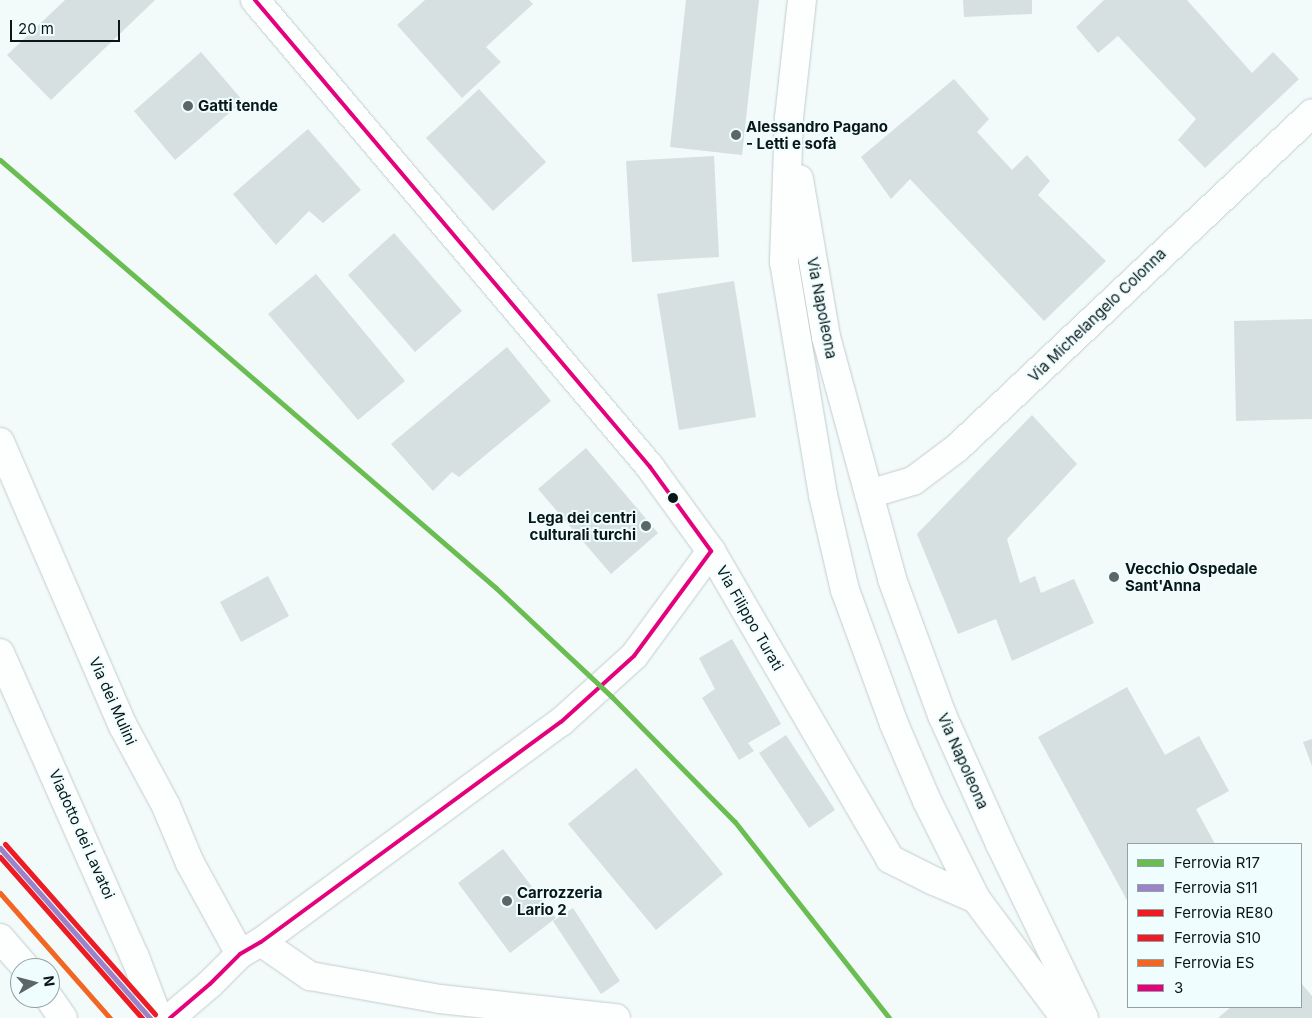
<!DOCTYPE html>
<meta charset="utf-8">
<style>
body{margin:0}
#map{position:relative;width:1312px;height:1018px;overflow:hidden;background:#f2fafa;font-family:Inter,sans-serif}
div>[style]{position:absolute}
.building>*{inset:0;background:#d6e0e1}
.roads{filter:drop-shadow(0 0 1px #c3cdcd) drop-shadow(0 0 1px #c3cdcd)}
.minor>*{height:28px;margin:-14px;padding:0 14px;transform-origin:14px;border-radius:14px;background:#fdfefe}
.major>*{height:28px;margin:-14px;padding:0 14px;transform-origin:14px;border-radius:14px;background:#fdfefe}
.bus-1>*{height:4px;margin:-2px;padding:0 2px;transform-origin:2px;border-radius:2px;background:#e5007d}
.rail-1>*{height:5px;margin:-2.5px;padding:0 2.5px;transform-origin:2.5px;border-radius:2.5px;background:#69bd51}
.rail-2>*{height:5px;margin:-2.5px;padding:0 2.5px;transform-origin:2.5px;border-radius:2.5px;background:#9a83c9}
.rail-3>*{height:5px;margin:-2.5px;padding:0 2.5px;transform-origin:2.5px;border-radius:2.5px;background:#ed1c24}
.rail-4>*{height:5px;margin:-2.5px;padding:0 2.5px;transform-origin:2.5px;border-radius:2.5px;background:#ed1c24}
.rail-5>*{height:5px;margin:-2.5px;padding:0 2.5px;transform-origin:2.5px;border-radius:2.5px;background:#f26522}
.dots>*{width:14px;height:14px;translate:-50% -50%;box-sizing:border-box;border:2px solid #effdfe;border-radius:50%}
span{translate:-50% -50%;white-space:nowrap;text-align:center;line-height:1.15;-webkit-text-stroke:4px #effdfe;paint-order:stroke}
.poi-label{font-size:15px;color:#0a1718;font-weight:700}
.left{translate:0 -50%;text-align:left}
.right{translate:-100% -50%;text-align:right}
.street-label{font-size:15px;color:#0a1718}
.legend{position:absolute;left:1127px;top:843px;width:175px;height:165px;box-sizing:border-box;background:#effdfe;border:1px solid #93a1a2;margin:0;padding:6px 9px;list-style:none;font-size:15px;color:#0a1718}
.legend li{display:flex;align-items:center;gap:10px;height:25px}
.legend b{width:25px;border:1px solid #93a1a2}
.north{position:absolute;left:10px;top:958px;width:50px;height:50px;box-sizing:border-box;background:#effdfe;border:1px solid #93a1a2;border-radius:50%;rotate:82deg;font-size:14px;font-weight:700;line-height:20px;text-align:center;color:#0a1718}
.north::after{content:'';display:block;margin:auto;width:18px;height:22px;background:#5b6667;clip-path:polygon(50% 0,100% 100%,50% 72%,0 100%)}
.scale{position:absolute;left:10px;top:20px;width:110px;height:22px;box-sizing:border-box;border:2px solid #0a1718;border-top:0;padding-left:6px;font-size:15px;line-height:18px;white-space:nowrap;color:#0a1718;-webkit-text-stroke:4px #effdfe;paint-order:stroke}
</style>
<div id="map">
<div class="building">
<i style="clip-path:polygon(65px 0,155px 0,51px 100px,7px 55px)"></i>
<i style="clip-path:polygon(425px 0,529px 0,533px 4px,486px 47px,501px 62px,462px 98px,397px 25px)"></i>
<i style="clip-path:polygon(686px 0,759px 0,742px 155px,670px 147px)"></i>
<i style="clip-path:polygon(963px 0,1032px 0,1032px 14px,964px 17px)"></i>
<i style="clip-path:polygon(1104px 0,1187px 0,1252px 73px,1273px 52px,1299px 79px,1205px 168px,1178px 140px,1196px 119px,1118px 36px,1098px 53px,1076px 27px)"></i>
<i style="clip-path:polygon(201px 52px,243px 101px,175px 160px,134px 111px)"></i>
<i style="clip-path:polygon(954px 79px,989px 119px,977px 132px,1012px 170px,1027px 155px,1050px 181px,1038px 195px,1106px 261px,1044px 321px,910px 179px,891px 199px,861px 157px)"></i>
<i style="clip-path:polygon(479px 89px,546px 162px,493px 211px,426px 138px)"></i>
<i style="clip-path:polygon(308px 129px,361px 190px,323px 223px,309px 211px,276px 245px,233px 194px)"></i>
<i style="clip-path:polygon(714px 156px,719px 257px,632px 262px,626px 161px)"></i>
<i style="clip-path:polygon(394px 233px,462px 311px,415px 352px,348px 275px)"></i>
<i style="clip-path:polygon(316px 274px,405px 381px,358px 420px,268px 314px)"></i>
<i style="clip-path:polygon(734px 281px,756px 417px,679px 430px,657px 294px)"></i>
<i style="clip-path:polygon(1312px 319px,1312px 419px,1236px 421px,1234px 321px)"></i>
<i style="clip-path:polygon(507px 347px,551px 401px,459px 477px,452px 472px,433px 491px,391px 444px)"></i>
<i style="clip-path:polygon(1032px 415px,1077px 464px,1007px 539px,1020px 583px,1035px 576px,1041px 593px,1074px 579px,1094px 623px,1012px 661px,996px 619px,958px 634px,917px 534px)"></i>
<i style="clip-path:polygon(586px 448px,658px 533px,611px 574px,538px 489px)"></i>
<i style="clip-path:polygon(268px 576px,289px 616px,241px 642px,220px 602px)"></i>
<i style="clip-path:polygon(732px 639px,781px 724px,748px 743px,754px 751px,739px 760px,702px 698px,715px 689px,699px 658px)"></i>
<i style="clip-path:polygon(1127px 687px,1165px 755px,1199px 736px,1229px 791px,1196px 809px,1215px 844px,1128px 844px,1128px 902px,1038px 737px)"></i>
<i style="clip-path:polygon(786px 735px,835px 810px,809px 828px,759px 753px)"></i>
<i style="clip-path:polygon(1312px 739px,1312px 766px,1303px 742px)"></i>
<i style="clip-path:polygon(636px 768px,723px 874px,656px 930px,568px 824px)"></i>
<i style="clip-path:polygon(503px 849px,556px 918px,510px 953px,458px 883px)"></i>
<i style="clip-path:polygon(573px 908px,620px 981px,601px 994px,553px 921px)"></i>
<i style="clip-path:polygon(1301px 983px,1312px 996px,1312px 1018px,1218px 1018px,1231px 1007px,1301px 1007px)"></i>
</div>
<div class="roads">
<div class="minor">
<i style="left:255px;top:0;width:612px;rotate:49.77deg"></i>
<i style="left:650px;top:467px;width:104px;rotate:54deg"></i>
<i style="left:711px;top:551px;width:356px;rotate:59.8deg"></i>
<i style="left:890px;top:859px;width:49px;rotate:26.6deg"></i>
<i style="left:934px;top:881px;width:46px;rotate:23.2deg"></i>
<i style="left:0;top:442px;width:309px;rotate:66.6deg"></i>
<i style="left:123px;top:726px;width:91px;rotate:61.7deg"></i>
<i style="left:166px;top:806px;width:62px;rotate:67.2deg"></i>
<i style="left:190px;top:863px;width:104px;rotate:61.2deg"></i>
<i style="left:869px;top:494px;width:46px;rotate:-16.5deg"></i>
<i style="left:913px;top:481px;width:55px;rotate:-36.9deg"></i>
<i style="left:957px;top:448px;width:488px;rotate:-43.3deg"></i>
<i style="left:0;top:938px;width:40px;rotate:49deg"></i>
<i style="left:261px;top:942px;width:60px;rotate:34.8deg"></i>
<i style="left:310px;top:976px;width:132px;rotate:10deg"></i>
<i style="left:440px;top:999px;width:177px;rotate:6.2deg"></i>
<i style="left:49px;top:998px;width:24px;rotate:55deg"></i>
<i style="left:170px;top:1018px;width:52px;rotate:-40.4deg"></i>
<i style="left:210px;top:984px;width:42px;rotate:-45deg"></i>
<i style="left:240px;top:954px;width:24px;rotate:-30deg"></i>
<i style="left:261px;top:942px;width:372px;rotate:-36.3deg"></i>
<i style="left:561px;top:722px;width:98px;rotate:-42.1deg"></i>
<i style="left:634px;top:656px;width:130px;rotate:-53.7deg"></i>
</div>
<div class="major">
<i style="left:802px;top:0;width:119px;rotate:96.3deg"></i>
<i style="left:789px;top:118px;width:144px;rotate:92deg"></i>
<i style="left:784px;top:262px;width:236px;rotate:80.5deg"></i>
<i style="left:823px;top:495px;width:98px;rotate:77deg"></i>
<i style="left:845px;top:590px;width:143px;rotate:69.9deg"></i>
<i style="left:894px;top:724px;width:84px;rotate:66.8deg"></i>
<i style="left:927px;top:801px;width:110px;rotate:63.4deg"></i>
<i style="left:976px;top:899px;width:149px;rotate:53.2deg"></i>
<i style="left:799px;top:179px;width:160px;rotate:80.3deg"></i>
<i style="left:826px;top:337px;width:251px;rotate:74.7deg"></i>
<i style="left:892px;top:579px;width:145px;rotate:69.8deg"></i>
<i style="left:942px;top:715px;width:141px;rotate:65.8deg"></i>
<i style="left:1000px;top:844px;width:193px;rotate:64.2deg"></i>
<i style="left:0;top:653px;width:333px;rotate:66.1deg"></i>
<i style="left:135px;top:957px;width:65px;rotate:69.3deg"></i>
</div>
</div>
<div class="bus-1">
<i style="left:255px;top:0;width:612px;rotate:49.77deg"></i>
<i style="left:650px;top:467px;width:104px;rotate:54deg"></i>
<i style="left:170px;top:1018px;width:52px;rotate:-40.4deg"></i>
<i style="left:210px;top:984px;width:42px;rotate:-45deg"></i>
<i style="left:240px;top:954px;width:24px;rotate:-30deg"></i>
<i style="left:261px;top:942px;width:372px;rotate:-36.3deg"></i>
<i style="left:561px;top:722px;width:98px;rotate:-42.1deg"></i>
<i style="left:634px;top:656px;width:130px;rotate:-53.7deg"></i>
</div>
<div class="rail-1">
<i style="left:0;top:160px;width:655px;rotate:40.79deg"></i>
<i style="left:496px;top:588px;width:159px;rotate:43.2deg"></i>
<i style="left:612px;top:697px;width:175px;rotate:45.5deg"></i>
<i style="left:735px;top:822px;width:249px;rotate:51.8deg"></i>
</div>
<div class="rail-2">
<i style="left:0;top:848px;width:227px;rotate:48.6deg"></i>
</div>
<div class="rail-3">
<i style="left:0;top:857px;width:215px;rotate:48.6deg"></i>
</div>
<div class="rail-4">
<i style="left:5px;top:844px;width:227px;rotate:48.6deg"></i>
</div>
<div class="rail-5">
<i style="left:0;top:893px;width:167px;rotate:48.7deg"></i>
</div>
<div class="dots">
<i style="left:188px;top:106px;background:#5b6667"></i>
<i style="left:736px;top:135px;background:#5b6667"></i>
<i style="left:673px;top:498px;background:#0a1718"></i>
<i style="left:646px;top:526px;background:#5b6667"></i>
<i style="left:1114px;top:577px;background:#5b6667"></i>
<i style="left:507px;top:901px;background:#5b6667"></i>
</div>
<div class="poi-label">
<span class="left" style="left:198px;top:106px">Gatti tende</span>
<span class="left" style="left:746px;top:135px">Alessandro Pagano<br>- Letti e sofà</span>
<span class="right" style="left:636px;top:526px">Lega dei centri<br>culturali turchi</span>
<span class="left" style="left:1125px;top:577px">Vecchio Ospedale<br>Sant'Anna</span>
<span class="left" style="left:517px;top:901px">Carrozzeria<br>Lario 2</span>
</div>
<div class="street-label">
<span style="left:822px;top:308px;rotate:79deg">Via Napoleona</span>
<span style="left:1097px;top:315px;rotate:-44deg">Via Michelangelo Colonna</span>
<span style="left:750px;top:618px;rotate:60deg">Via Filippo Turati</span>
<span style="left:113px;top:701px;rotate:66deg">Via dei Mulini</span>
<span style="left:963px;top:761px;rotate:66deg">Via Napoleona</span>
<span style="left:82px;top:834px;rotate:66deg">Viadotto dei Lavatoi</span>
</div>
<ul class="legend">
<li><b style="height:6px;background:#69bd51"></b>Ferrovia R17</li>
<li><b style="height:6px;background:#9a83c9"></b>Ferrovia S11</li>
<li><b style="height:6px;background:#ed1c24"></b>Ferrovia RE80</li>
<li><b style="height:6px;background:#ed1c24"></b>Ferrovia S10</li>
<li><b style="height:6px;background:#f26522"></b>Ferrovia ES</li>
<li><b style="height:6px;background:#e5007d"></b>3</li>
</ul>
<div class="north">N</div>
<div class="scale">20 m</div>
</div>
